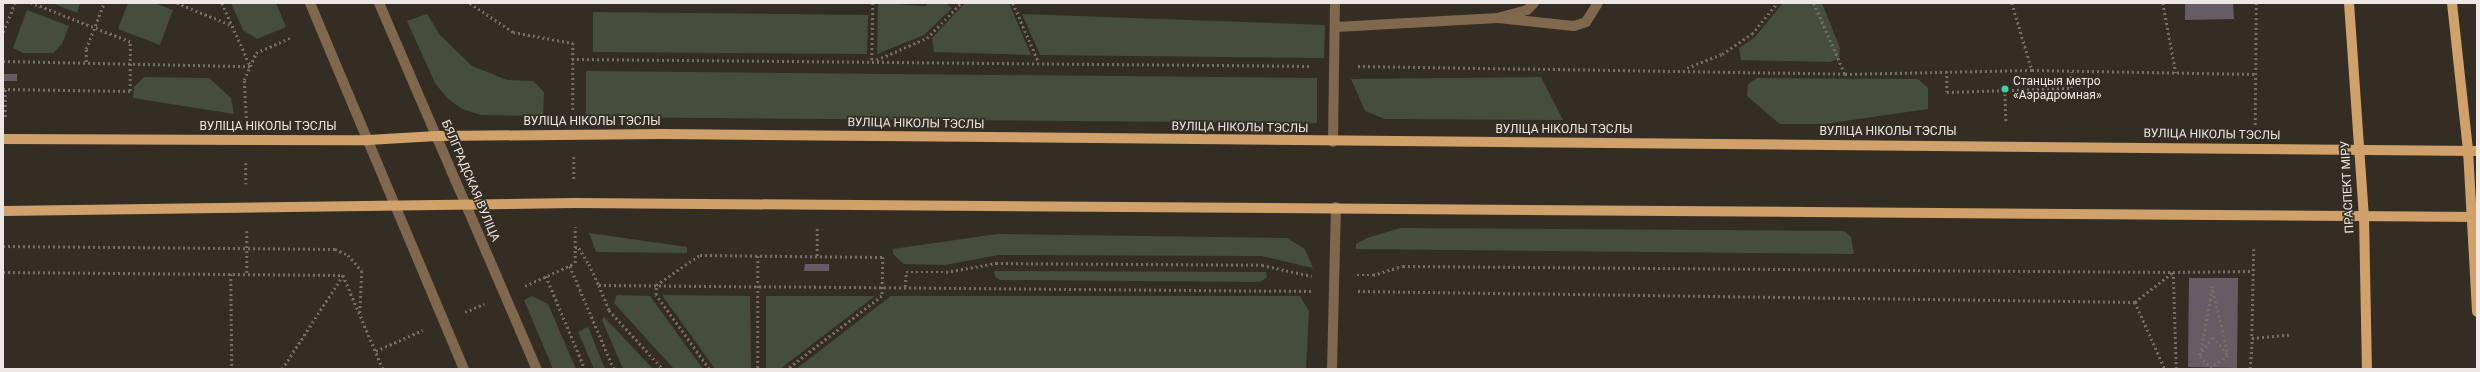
<!DOCTYPE html>
<meta charset="utf-8">
<style>
body{margin:0}
#map{position:relative;width:2480px;height:372px;overflow:hidden;background:#342d24;font-family:Roboto,sans-serif}
div>[style]{position:absolute}
.green>*{inset:0;background:#454e3c}
.building>*{inset:0;background:#675c64}
.path>*{height:2.5px;margin-top:-1.25px;transform-origin:0;background:repeating-linear-gradient(90deg,#756f67 0 2px,transparent 0 5px)}
.minor>*{height:10px;margin:-5px;padding:0 5px;transform-origin:5px;border-radius:5px;background:#7f684e}
.major>*{height:10px;margin:-5px;padding:0 5px;transform-origin:5px;border-radius:5px;background:#d0a16a}
.dots>*{width:11px;height:11px;translate:-50% -50%;box-sizing:border-box;border:2px solid #342d24;border-radius:50%}
span{translate:-50% -50%;white-space:nowrap;text-align:center;line-height:1.15;-webkit-text-stroke:3.5px #342d24;paint-order:stroke}
.poi-label{font-size:12px;color:#ece7e2}
.left{translate:0 -50%;text-align:left}
.street-label{font-size:12px;color:#ece7e2}
.frame{position:absolute;inset:0;border:4px solid #ece7e2;pointer-events:none}
</style>
<div id="map">
<div class="green">
<i style="clip-path:polygon(52px 3px,80px 3px,77px 13px)"></i>
<i style="clip-path:polygon(128px 3px,154px 3px,173px 10px,160px 45px,118px 29px)"></i>
<i style="clip-path:polygon(231px 3px,276px 3px,286px 27px,257px 39px,243px 30px)"></i>
<i style="clip-path:polygon(878px 3px,926px 6px,927px 3px,946px 3px,952px 8px,924px 35px,877px 54px)"></i>
<i style="clip-path:polygon(965px 3px,1009px 3px,1031px 55px,934px 52px,932px 38px)"></i>
<i style="clip-path:polygon(1783px 3px,1822px 3px,1840px 48px,1839px 58px,1830px 62px,1741px 60px,1739px 48px,1755px 37px)"></i>
<i style="clip-path:polygon(27px 10px,69px 26px,62px 44px,53px 53px,23px 53px,13px 48px)"></i>
<i style="clip-path:polygon(593px 12px,868px 15px,867px 54px,593px 52px)"></i>
<i style="clip-path:polygon(427px 14px,440px 35px,472px 66px,507px 80px,533px 81px,544px 92px,543px 116px,481px 115px,462px 109px,447px 98px,435px 83px,407px 21px)"></i>
<i style="clip-path:polygon(1022px 14px,1325px 25px,1324px 58px,1040px 55px)"></i>
<i style="clip-path:polygon(586px 71px,1317px 78px,1317px 123px,586px 117px)"></i>
<i style="clip-path:polygon(144px 77px,209px 78px,231px 98px,234px 114px,133px 98px,134px 87px)"></i>
<i style="clip-path:polygon(1541px 77px,1563px 120px,1385px 119px,1365px 111px,1351px 79px)"></i>
<i style="clip-path:polygon(1757px 78px,1918px 79px,1928px 88px,1928px 109px,1824px 124px,1780px 124px,1747px 96px,1748px 84px)"></i>
<i style="clip-path:polygon(1400px 228px,1844px 231px,1851px 237px,1854px 254px,1356px 249px,1356px 244px,1367px 238px)"></i>
<i style="clip-path:polygon(589px 233px,687px 247px,687px 253px,596px 252px)"></i>
<i style="clip-path:polygon(997px 234px,1287px 238px,1305px 249px,1313px 268px,1262px 256px,998px 255px,945px 265px,904px 264px,893px 254px,893px 249px)"></i>
<i style="clip-path:polygon(994px 271px,1266px 272px,1267px 277px,1260px 282px,1000px 280px,995px 277px)"></i>
<i style="clip-path:polygon(617px 295px,650px 296px,703px 369px,674px 369px,614px 303px)"></i>
<i style="clip-path:polygon(662px 295px,750px 296px,751px 369px,715px 369px)"></i>
<i style="clip-path:polygon(532px 296px,548px 304px,576px 369px,553px 369px,524px 300px)"></i>
<i style="clip-path:polygon(766px 296px,875px 296px,780px 369px,766px 369px)"></i>
<i style="clip-path:polygon(891px 296px,1300px 296px,1309px 311px,1306px 369px,796px 369px)"></i>
<i style="clip-path:polygon(604px 317px,653px 369px,623px 369px,602px 320px)"></i>
<i style="clip-path:polygon(588px 327px,605px 369px,594px 369px,578px 332px)"></i>
</div>
<div class="building">
<i style="clip-path:polygon(2185px 3px,2233px 3px,2234px 19px,2185px 20px)"></i>
<i style="clip-path:polygon(3px 74px,17px 74px,17px 81px,3px 81px)"></i>
<i style="clip-path:polygon(805px 264px,829px 264px,829px 271px,804px 271px)"></i>
<i style="clip-path:polygon(2189px 278px,2238px 278px,2237px 368px,2188px 367px)"></i>
</div>
<div class="path">
<i style="left:177px;top:3px;width:58px;rotate:22.2deg"></i>
<i style="left:222px;top:3px;width:68px;rotate:65.7deg"></i>
<i style="left:470px;top:3px;width:52px;rotate:34deg"></i>
<i style="left:513px;top:32px;width:61px;rotate:10.4deg"></i>
<i style="left:573px;top:43px;width:69px;rotate:90deg"></i>
<i style="left:873px;top:3px;width:59px;rotate:91deg"></i>
<i style="left:872px;top:62px;width:60px;rotate:-23.6deg"></i>
<i style="left:927px;top:38px;width:49px;rotate:-45.8deg"></i>
<i style="left:1013px;top:3px;width:65px;rotate:66.6deg"></i>
<i style="left:1814px;top:3px;width:77px;rotate:66.4deg"></i>
<i style="left:2012px;top:3px;width:70px;rotate:73.4deg"></i>
<i style="left:2163px;top:3px;width:71px;rotate:79.5deg"></i>
<i style="left:3px;top:32px;width:31px;rotate:-68deg"></i>
<i style="left:572px;top:59px;width:739px;rotate:0.54deg"></i>
<i style="left:3px;top:61px;width:247px;rotate:1.2deg"></i>
<i style="left:86px;top:62px;width:13px;rotate:-90deg"></i>
<i style="left:86px;top:49px;width:49px;rotate:-68.6deg"></i>
<i style="left:1358px;top:66px;width:487px;rotate:0.9deg"></i>
<i style="left:1845px;top:74px;width:187px;rotate:-1.2deg"></i>
<i style="left:2032px;top:70px;width:223px;rotate:1deg"></i>
<i style="left:1687px;top:68px;width:38px;rotate:-22deg"></i>
<i style="left:1722px;top:54px;width:36px;rotate:-34deg"></i>
<i style="left:1752px;top:34px;width:40px;rotate:-51deg"></i>
<i style="left:1947px;top:71px;width:21px;rotate:90deg"></i>
<i style="left:1947px;top:92px;width:124px;rotate:-1.8deg"></i>
<i style="left:2071px;top:88px;width:16px;rotate:-90deg"></i>
<i style="left:3px;top:89px;width:127px;rotate:0.9deg"></i>
<i style="left:130px;top:91px;width:49px;rotate:-90deg"></i>
<i style="left:130px;top:42px;width:106px;rotate:-158.5deg"></i>
<i style="left:2005px;top:89px;width:34px;rotate:88deg"></i>
<i style="left:5px;top:117px;width:28px;rotate:-90deg"></i>
<i style="left:246px;top:118px;width:38px;rotate:-93deg"></i>
<i style="left:244px;top:80px;width:30px;rotate:-66deg"></i>
<i style="left:256px;top:53px;width:39px;rotate:-24deg"></i>
<i style="left:2255px;top:125px;width:122px;rotate:-89.5deg"></i>
<i style="left:574px;top:157px;width:23px;rotate:90deg"></i>
<i style="left:246px;top:163px;width:21px;rotate:90deg"></i>
<i style="left:247px;top:231px;width:43px;rotate:90deg"></i>
<i style="left:3px;top:246px;width:332px;rotate:0.5deg"></i>
<i style="left:335px;top:249px;width:14px;rotate:25deg"></i>
<i style="left:348px;top:255px;width:21px;rotate:49deg"></i>
<i style="left:362px;top:271px;width:44px;rotate:92.6deg"></i>
<i style="left:575px;top:248px;width:4px"></i>
<i style="left:579px;top:248px;width:19px;rotate:58deg"></i>
<i style="left:589px;top:264px;width:23px;rotate:65deg"></i>
<i style="left:599px;top:285px;width:712px;rotate:0.48deg"></i>
<i style="left:2254px;top:249px;width:89px;rotate:91.3deg"></i>
<i style="left:2252px;top:338px;width:37px;rotate:-5deg"></i>
<i style="left:758px;top:256px;width:113px;rotate:90deg"></i>
<i style="left:817px;top:256px;width:29px;rotate:-90deg"></i>
<i style="left:570px;top:266px;width:112px;rotate:66.9deg"></i>
<i style="left:3px;top:272px;width:340px;rotate:0.5deg"></i>
<i style="left:231px;top:274px;width:95px;rotate:89.4deg"></i>
<i style="left:343px;top:275px;width:102px;rotate:66.9deg"></i>
<i style="left:1357px;top:275px;width:16px"></i>
<i style="left:1373px;top:275px;width:31px;rotate:-17deg"></i>
<i style="left:1403px;top:266px;width:770px;rotate:0.45deg"></i>
<i style="left:546px;top:276px;width:101px;rotate:67.2deg"></i>
<i style="left:599px;top:285px;width:27px;rotate:68deg"></i>
<i style="left:609px;top:310px;width:80px;rotate:47.5deg"></i>
<i style="left:525px;top:286px;width:55px;rotate:-24.7deg"></i>
<i style="left:575px;top:263px;width:36px;rotate:-90deg"></i>
<i style="left:2212px;top:286px;width:70px;rotate:76.8deg"></i>
<i style="left:905px;top:287px;width:15px;rotate:-86deg"></i>
<i style="left:906px;top:272px;width:40px"></i>
<i style="left:946px;top:272px;width:51px;rotate:-10.2deg"></i>
<i style="left:996px;top:263px;width:266px;rotate:0.4deg"></i>
<i style="left:1262px;top:265px;width:51px;rotate:12.4deg"></i>
<i style="left:1358px;top:291px;width:777px;rotate:0.81deg"></i>
<i style="left:2135px;top:302px;width:48px;rotate:-38.3deg"></i>
<i style="left:2135px;top:302px;width:73px;rotate:65.9deg"></i>
<i style="left:465px;top:312px;width:21px;rotate:-23deg"></i>
<i style="left:376px;top:351px;width:51px;rotate:-24.1deg"></i>
<i style="left:2200px;top:355px;width:67px;rotate:-79.7deg"></i>
<i style="left:282px;top:369px;width:112px;rotate:-57deg"></i>
<i style="left:709px;top:369px;width:91px;rotate:-125.6deg"></i>
<i style="left:656px;top:295px;width:10px;rotate:-90deg"></i>
<i style="left:656px;top:285px;width:53px;rotate:-34.3deg"></i>
<i style="left:700px;top:255px;width:183px;rotate:0.6deg"></i>
<i style="left:883px;top:257px;width:39px;rotate:91deg"></i>
<i style="left:882px;top:296px;width:119px;rotate:142.2deg"></i>
<i style="left:2176px;top:369px;width:97px;rotate:-91.8deg"></i>
<i style="left:2173px;top:272px;width:80px;rotate:-0.7deg"></i>
<i style="left:2211px;top:369px;width:18px;rotate:-131deg"></i>
<i style="left:2199px;top:355px;width:23px;rotate:-52deg"></i>
<i style="left:2213px;top:337px;width:23px;rotate:50deg"></i>
<i style="left:2228px;top:355px;width:21px;rotate:143deg"></i>
<i style="left:2250px;top:369px;width:31px;rotate:-86deg"></i>
</div>
<div class="minor">
<i style="left:310px;top:3px;width:397px;rotate:67.2deg"></i>
<i style="left:379px;top:3px;width:399px;rotate:66.7deg"></i>
<i style="left:1501px;top:17px;width:27px;rotate:-15deg"></i>
<i style="left:1527px;top:10px;width:10px;rotate:-45deg"></i>
<i style="left:1336px;top:27px;width:162px;rotate:-3.2deg"></i>
<i style="left:1498px;top:18px;width:76px;rotate:6deg"></i>
<i style="left:1574px;top:26px;width:13px;rotate:-18deg"></i>
<i style="left:1586px;top:22px;width:22px;rotate:-58deg"></i>
<i style="left:1333px;top:142px;width:139px;rotate:-89.2deg"></i>
<i style="left:1332px;top:369px;width:162px;rotate:-88.6deg"></i>
</div>
<div class="major">
<i style="left:2349px;top:3px;width:214px;rotate:86deg"></i>
<i style="left:2364px;top:216px;width:153px;rotate:88.9deg"></i>
<i style="left:2452px;top:3px;width:148px;rotate:83.8deg"></i>
<i style="left:2468px;top:150px;width:162px;rotate:86.8deg"></i>
<i style="left:3px;top:139px;width:365px;rotate:0.2deg"></i>
<i style="left:368px;top:140px;width:69px;rotate:-3.3deg"></i>
<i style="left:437px;top:136px;width:224px;rotate:-0.5deg"></i>
<i style="left:661px;top:134px;width:1816px;rotate:0.54deg"></i>
<i style="left:3px;top:211px;width:572px;rotate:-0.8deg"></i>
<i style="left:575px;top:203px;width:1902px;rotate:0.42deg"></i>
</div>
<div class="dots">
<i style="left:2005px;top:89px;background:#32d4a8"></i>
</div>
<div class="poi-label">
<span class="left" style="left:2013px;top:89px">Станцыя метро<br>«Аэрадромная»</span>
</div>
<div class="street-label">
<span style="left:592px;top:122px">ВУЛІЦА НІКОЛЫ ТЭСЛЫ</span>
<span style="left:916px;top:124px;rotate:1deg">ВУЛІЦА НІКОЛЫ ТЭСЛЫ</span>
<span style="left:268px;top:127px">ВУЛІЦА НІКОЛЫ ТЭСЛЫ</span>
<span style="left:1240px;top:128px;rotate:1deg">ВУЛІЦА НІКОЛЫ ТЭСЛЫ</span>
<span style="left:1564px;top:130px">ВУЛІЦА НІКОЛЫ ТЭСЛЫ</span>
<span style="left:1888px;top:132px">ВУЛІЦА НІКОЛЫ ТЭСЛЫ</span>
<span style="left:2212px;top:135px;rotate:1deg">ВУЛІЦА НІКОЛЫ ТЭСЛЫ</span>
<span style="left:470px;top:181px;rotate:67deg">БЯЛГРАДСКАЯ ВУЛІЦА</span>
<span style="left:2348px;top:187px;rotate:-93deg">ПРАСПЕКТ МІРУ</span>
</div>
<div class="frame"></div>
</div>
